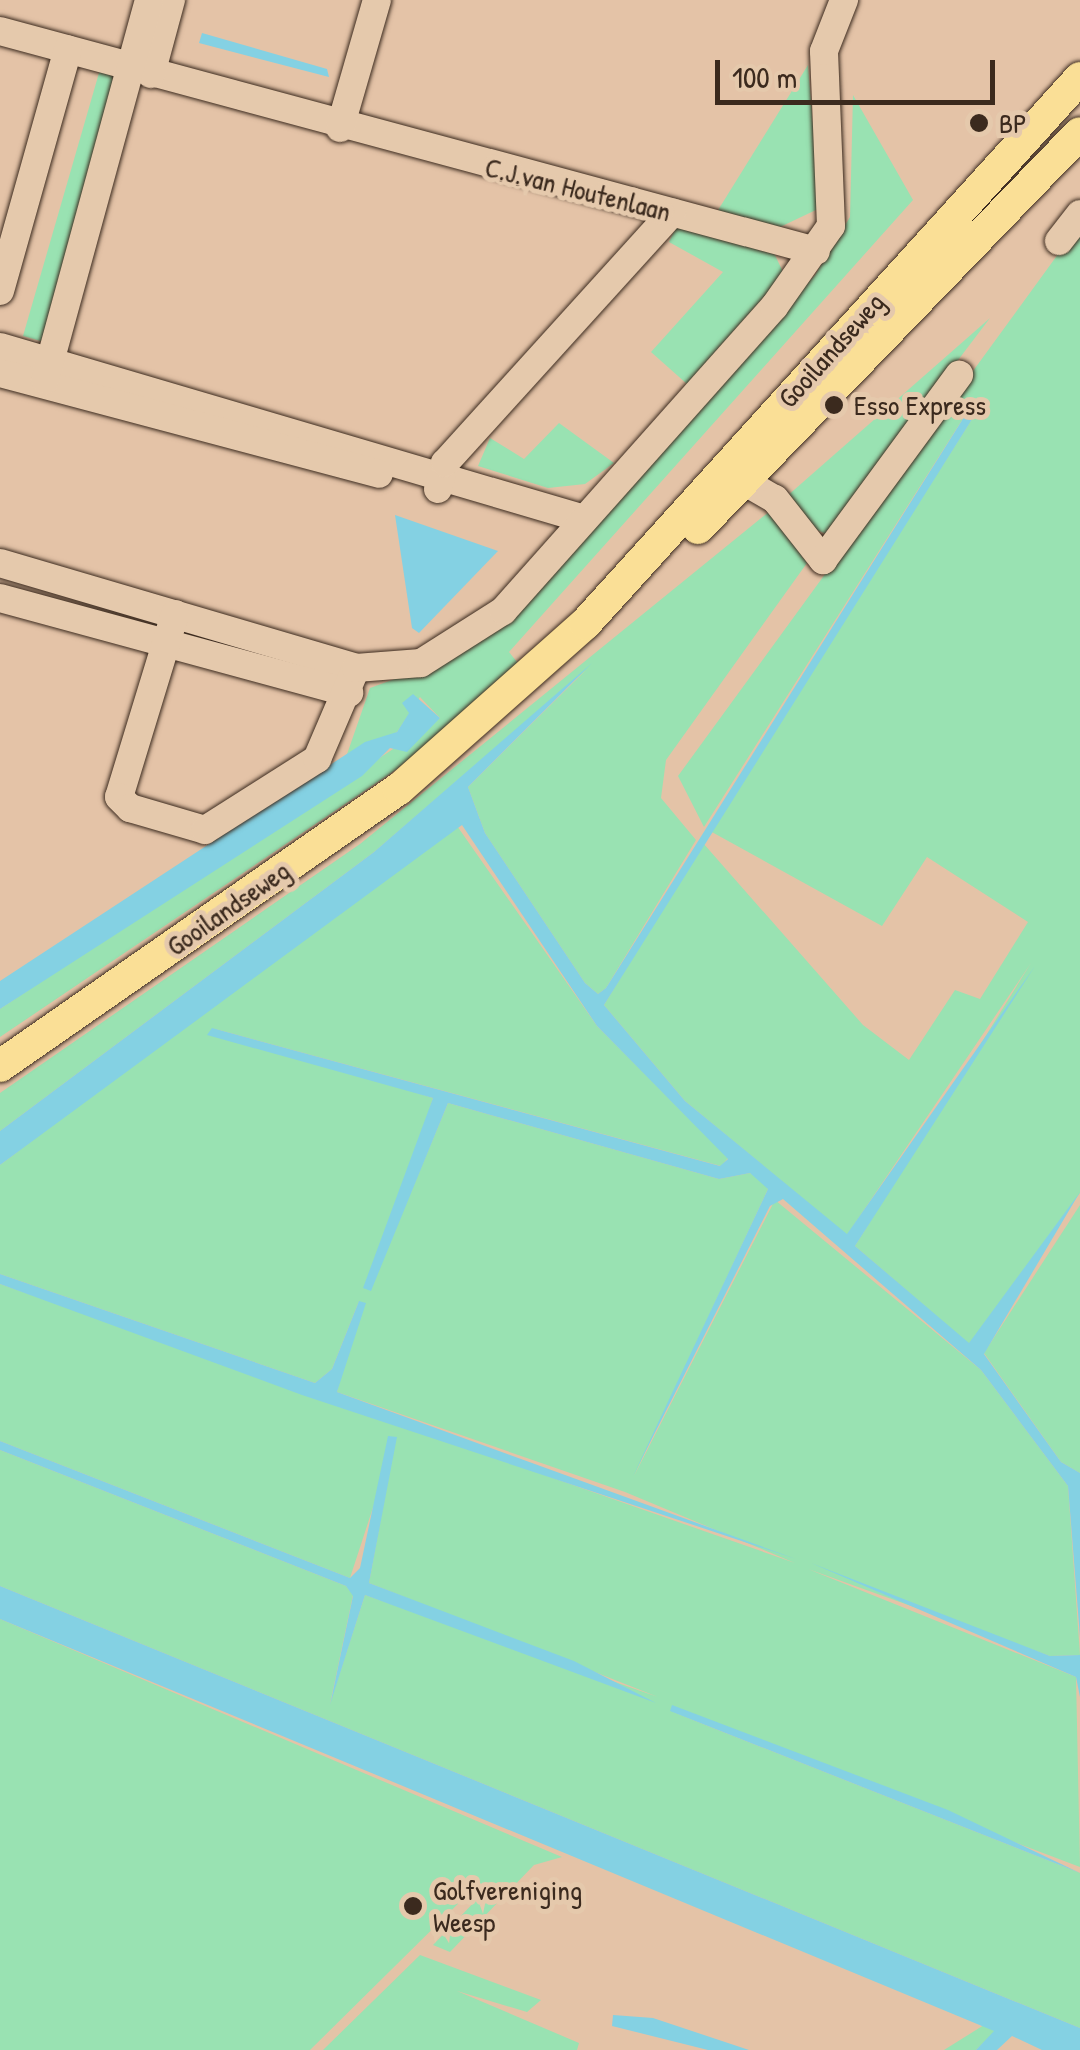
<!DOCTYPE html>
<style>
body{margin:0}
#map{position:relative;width:1080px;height:2050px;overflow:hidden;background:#e4c3a7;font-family:"Patrick Hand",sans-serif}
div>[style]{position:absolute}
.green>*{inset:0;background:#99e2b2}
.water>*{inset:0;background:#84d1e3}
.roads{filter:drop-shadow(0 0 2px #3b2a1e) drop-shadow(0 0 2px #3b2a1e)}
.minor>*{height:28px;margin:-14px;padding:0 14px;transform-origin:14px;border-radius:14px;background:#e5c9ac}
.major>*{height:32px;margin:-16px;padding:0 16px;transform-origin:16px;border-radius:16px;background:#fadf96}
.dots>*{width:28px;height:28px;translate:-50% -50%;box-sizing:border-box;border:5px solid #e5c9ac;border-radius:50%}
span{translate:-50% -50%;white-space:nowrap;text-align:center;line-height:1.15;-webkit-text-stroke:10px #e5c9ac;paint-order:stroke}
.poi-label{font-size:28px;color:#3b2a1e}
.left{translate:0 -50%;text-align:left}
.street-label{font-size:28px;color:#3b2a1e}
.scale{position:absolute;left:715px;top:60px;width:280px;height:45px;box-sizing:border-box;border:5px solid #3b2a1e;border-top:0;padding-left:12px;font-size:30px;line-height:35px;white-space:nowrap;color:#3b2a1e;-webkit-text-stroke:8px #e5c9ac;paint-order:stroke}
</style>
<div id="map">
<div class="green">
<i style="clip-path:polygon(808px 65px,820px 208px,778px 228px,715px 215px)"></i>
<i style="clip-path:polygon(101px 66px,118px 73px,44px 342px,23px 336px)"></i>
<i style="clip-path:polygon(853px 95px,913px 200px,509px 652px,521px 667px,397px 769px,0 1037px,0 1009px,440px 718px,420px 697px,397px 732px,345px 760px,370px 688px,452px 658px,512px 615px,815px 275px,850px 217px)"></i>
<i style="clip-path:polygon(1080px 224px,1080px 1193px,969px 1344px,855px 1246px,1031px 963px,847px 1235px,685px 1101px,604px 1005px,703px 843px,863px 1025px,909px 1060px,955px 990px,980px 999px,1028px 922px,927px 857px,882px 926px,710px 831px,981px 405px,976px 398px,704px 827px,678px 776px)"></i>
<i style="clip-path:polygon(676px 227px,773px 251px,784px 274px,687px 384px,651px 352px,723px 272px,669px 242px)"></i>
<i style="clip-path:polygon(990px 318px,826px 534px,815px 529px,786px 497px)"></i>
<i style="clip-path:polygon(559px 423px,614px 463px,585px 484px,548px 488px,478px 466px,490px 438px,524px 459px)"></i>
<i style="clip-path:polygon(770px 511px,807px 563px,666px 760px,661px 798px,696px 840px,606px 988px,598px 994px,585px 983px,485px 833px,468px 787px,586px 670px,374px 852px,0 1131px,0 1093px,360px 844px)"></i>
<i style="clip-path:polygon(455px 823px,597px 1026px,728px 1158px,721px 1166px,212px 1028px,433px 1098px,370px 1291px,448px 1103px,719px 1179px,750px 1173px,763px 1182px,768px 1189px,634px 1476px,775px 1200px,981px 1370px,1068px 1486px,1080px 1655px,1050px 1656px,808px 1569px,1076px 1677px,1080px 1867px,670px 1711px,1080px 1873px,1080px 2028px,0 1586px,0 1450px,346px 1586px,353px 1595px,330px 1704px,365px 1595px,658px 1697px,369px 1583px,396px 1437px,350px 1578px,0 1441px,0 1284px,795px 1563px,625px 1492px,337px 1392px,359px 1301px,332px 1369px,315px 1383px,0 1274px,0 1165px)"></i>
<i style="clip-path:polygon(1080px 1205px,1080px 1473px,1061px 1462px,984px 1353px)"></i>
<i style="clip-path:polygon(0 1619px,562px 1857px,534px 1865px,450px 1952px,433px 1945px,481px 1895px,473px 1889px,310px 2050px,0 2050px)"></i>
<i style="clip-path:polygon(420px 1955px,541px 2000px,527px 2012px,457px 1991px,579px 2043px,577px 2050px,323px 2050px)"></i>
<i style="clip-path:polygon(984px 2025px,995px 2031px,976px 2050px,944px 2050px)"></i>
</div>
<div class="water">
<i style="clip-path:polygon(202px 33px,327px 69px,329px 77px,199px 43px)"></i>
<i style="clip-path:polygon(976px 398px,981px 405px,604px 1005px,685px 1101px,847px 1234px,1035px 966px,855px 1246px,969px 1343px,1080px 1192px,984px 1354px,1061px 1462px,1080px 1473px,1080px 1637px,1068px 1486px,981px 1370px,783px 1199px,770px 1206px,633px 1476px,768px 1189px,750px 1173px,719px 1179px,448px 1103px,371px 1291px,363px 1288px,433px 1098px,207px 1035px,212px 1028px,720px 1166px,728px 1159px,597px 1026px,462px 825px,0 1165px,0 1131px,374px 852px,592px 663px,468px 787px,485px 833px,585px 983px,598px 994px,606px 988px)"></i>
<i style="clip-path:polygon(395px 515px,498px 551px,419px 633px,412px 628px)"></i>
<i style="clip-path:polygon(413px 694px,440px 718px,407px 752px,390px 748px,362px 776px,0 1009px,0 981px,365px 742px,397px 732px,409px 713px,402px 703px)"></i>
<i style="clip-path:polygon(0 1274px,315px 1383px,332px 1369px,359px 1301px,366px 1303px,337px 1392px,796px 1559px,302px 1395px,0 1284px)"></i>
<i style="clip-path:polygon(388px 1436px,397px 1437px,369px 1583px,574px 1661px,656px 1703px,365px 1595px,330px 1705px,353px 1596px,346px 1586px,0 1450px,0 1441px,350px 1578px,360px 1568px)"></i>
<i style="clip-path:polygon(811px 1563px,1050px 1656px,1080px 1655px,1080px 1697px,1076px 1677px)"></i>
<i style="clip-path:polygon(0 1586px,1080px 2028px,1080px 2050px,1042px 2050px,1012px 2036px,997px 2050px,976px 2050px,994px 2031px,0 1619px)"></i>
<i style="clip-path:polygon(672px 1705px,948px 1810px,1080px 1873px,670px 1711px)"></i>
<i style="clip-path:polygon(613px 2015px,653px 2018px,749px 2050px,708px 2050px,612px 2026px)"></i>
</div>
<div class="roads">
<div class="minor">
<i style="left:0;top:31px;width:845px;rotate:15.09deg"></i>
<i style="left:151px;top:74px;width:77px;rotate:-74.9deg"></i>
<i style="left:340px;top:128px;width:133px;rotate:-73.9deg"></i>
<i style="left:1059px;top:241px;width:34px;rotate:-52deg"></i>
<i style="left:0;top:291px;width:251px;rotate:-74.3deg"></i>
<i style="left:0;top:347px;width:609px;rotate:16.41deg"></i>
<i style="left:0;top:373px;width:392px;rotate:14.9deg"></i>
<i style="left:45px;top:380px;width:394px;rotate:-74.7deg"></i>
<i style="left:745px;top:482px;width:34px;rotate:30deg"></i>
<i style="left:775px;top:499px;width:78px;rotate:51.8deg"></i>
<i style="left:823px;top:560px;width:230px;rotate:-53.7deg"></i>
<i style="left:438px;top:489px;width:27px;rotate:-75deg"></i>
<i style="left:445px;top:463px;width:338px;rotate:-47.8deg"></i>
<i style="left:0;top:563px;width:371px;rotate:16.4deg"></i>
<i style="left:0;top:598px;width:362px;rotate:15.2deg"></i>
<i style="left:175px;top:614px;width:191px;rotate:107deg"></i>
<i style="left:119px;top:797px;width:16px;rotate:45deg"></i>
<i style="left:130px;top:808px;width:78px;rotate:16.3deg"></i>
<i style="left:205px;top:830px;width:133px;rotate:-32.4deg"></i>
<i style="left:317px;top:759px;width:99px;rotate:-66.8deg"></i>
<i style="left:356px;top:668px;width:65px;rotate:-4.4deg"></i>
<i style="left:421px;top:663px;width:97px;rotate:-32.4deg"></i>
<i style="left:503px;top:611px;width:407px;rotate:-48.3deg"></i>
<i style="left:774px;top:307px;width:99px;rotate:-54.9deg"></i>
<i style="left:831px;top:226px;width:175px;rotate:-92.3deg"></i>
<i style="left:824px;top:51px;width:55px;rotate:-68.6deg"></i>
</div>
<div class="major">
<i style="left:698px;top:528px;width:549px;rotate:-45.96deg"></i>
<i style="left:0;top:1066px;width:486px;rotate:-34.8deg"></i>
<i style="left:399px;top:789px;width:249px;rotate:-41.6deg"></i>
<i style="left:585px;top:624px;width:737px;rotate:-47.8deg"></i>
</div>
</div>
<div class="dots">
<i style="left:979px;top:123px;background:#3b2a1e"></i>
<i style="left:834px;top:405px;background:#3b2a1e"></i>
<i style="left:413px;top:1906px;background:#3b2a1e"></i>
</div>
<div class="poi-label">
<span class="left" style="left:999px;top:123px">BP</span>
<span class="left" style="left:854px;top:405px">Esso Express</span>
<span class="left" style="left:433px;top:1906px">Golfvereniging<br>Weesp</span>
</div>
<div class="street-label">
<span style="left:578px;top:189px;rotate:14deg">C.J.van Houtenlaan</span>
<span style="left:831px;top:350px;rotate:-48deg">Gooilandseweg</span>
<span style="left:228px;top:908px;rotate:-35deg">Gooilandseweg</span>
</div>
<div class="scale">100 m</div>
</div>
